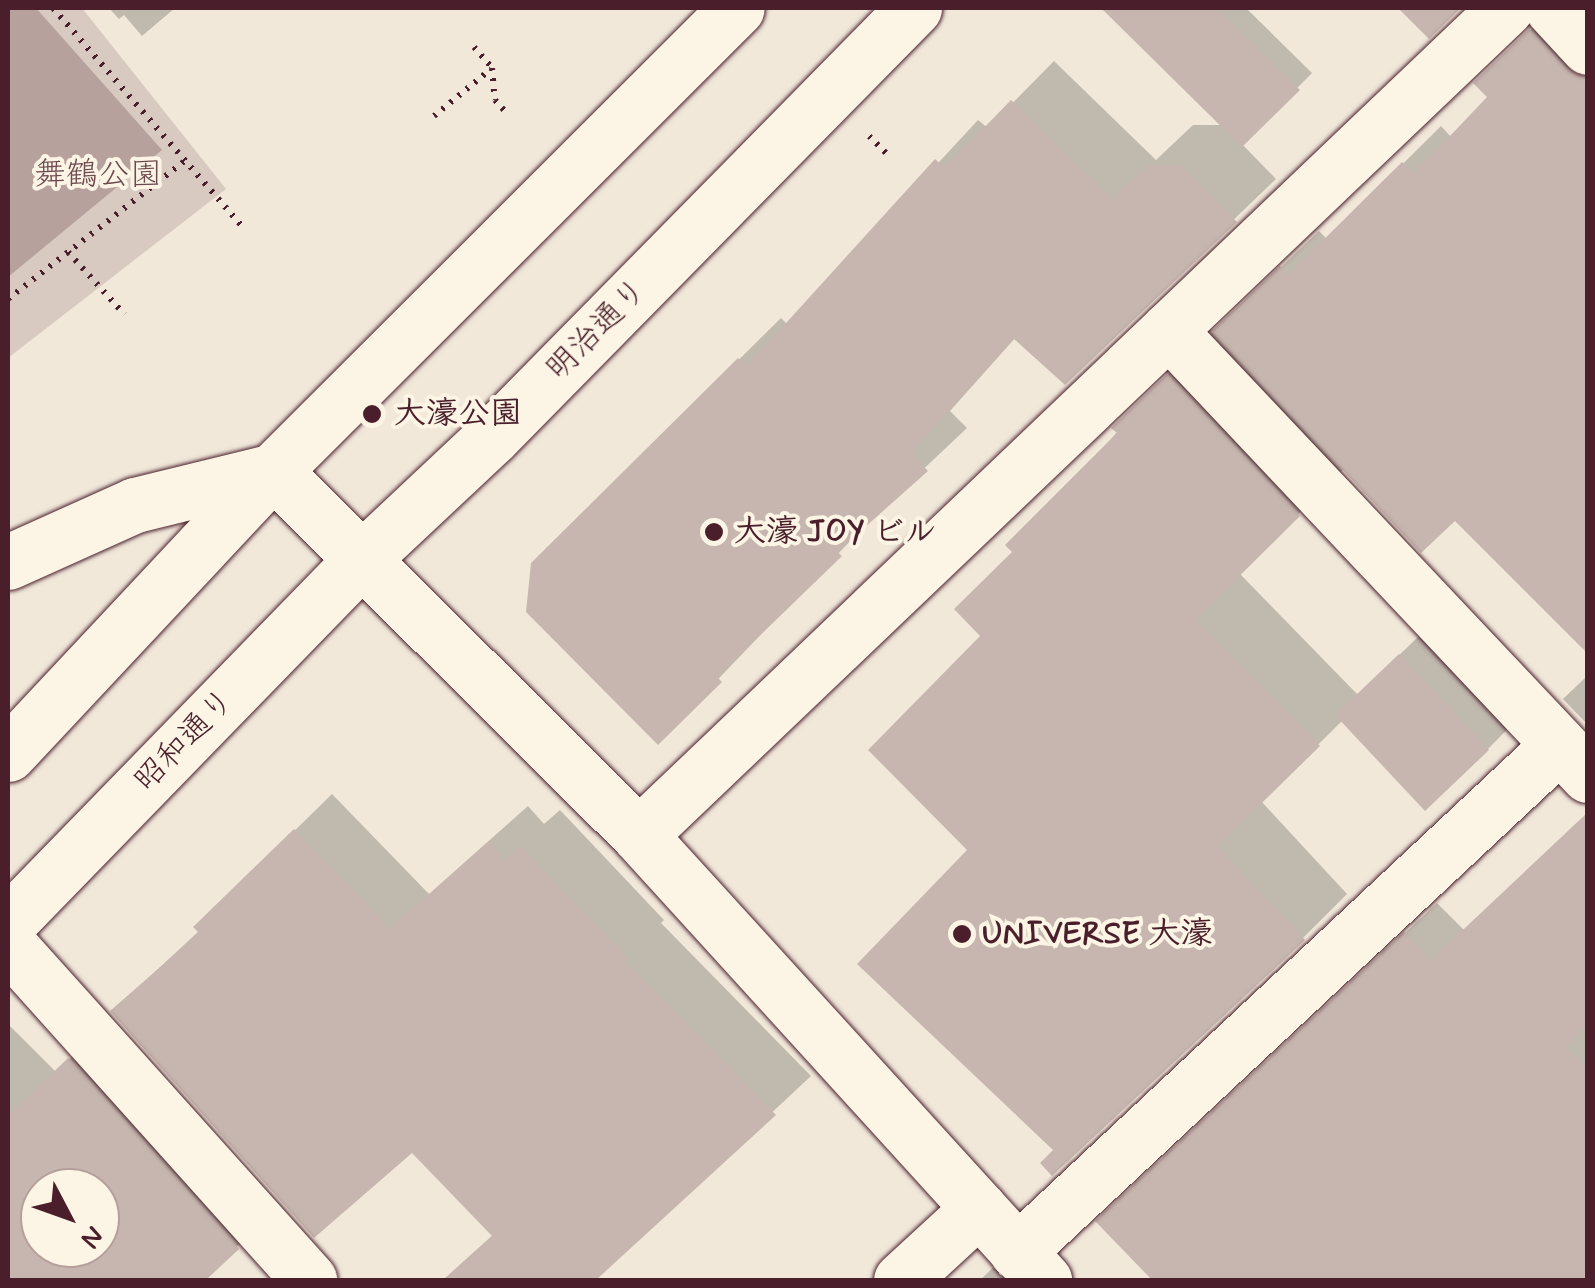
<!DOCTYPE html>
<meta charset="utf-8">
<style>
body{margin:0}
#map{position:relative;width:1595px;height:1288px;overflow:hidden;background:#f1e8da;font-family:Mynerve,"Klee One",sans-serif}
div>[style]{position:absolute}
.green>*{inset:0;background:#d8cac0}
.water>*{inset:0;background:#b6a19c}
.shadow>*{inset:0;background:#0003}
.building>*{inset:0;background:#c7b6af}
.path>*{height:6px;margin-top:-3px;transform-origin:0;background:repeating-linear-gradient(90deg,#4a1f2b 0 2.5px,transparent 0 10.5px)}
.roads{filter:drop-shadow(0 0 2px #4a1f2b) drop-shadow(0 0 2px #4a1f2b)}
.street>*{height:55px;margin:-27.5px;padding:0 27.5px;transform-origin:27.5px;border-radius:27.5px;background:#fcf5e5}
.secondary>*{height:55px;margin:-27.5px;padding:0 27.5px;transform-origin:27.5px;border-radius:27.5px;background:#fcf5e5}
.dots>*{width:28px;height:28px;translate:-50% -50%;box-sizing:border-box;border:5px solid #fcf5e5;border-radius:50%}
span{translate:-50% -50%;white-space:nowrap;text-align:center;line-height:1.15;-webkit-text-stroke:8px #fcf5e5;paint-order:stroke}
.park-label{font-size:32px;color:#6e4a50}
.street-label{font-size:32px;color:#4a1f2b}
.poi-label{font-size:32px;color:#4a1f2b;font-weight:700}
.left{translate:0 -50%;text-align:left}
.frame{position:absolute;inset:0;border:10px solid #4a1f2b;pointer-events:none}
.north{position:absolute;left:20px;top:1168px;width:100px;height:100px;box-sizing:border-box;background:#fcf5e5;border:2px solid #b59f9b;border-radius:50%;rotate:131deg;font-size:28px;font-weight:700;line-height:40px;text-align:center;color:#4a1f2b}
.north::after{content:'';display:block;margin:auto;width:35px;height:45px;background:#4a1f2b;clip-path:polygon(50% 0,100% 100%,50% 72%,0 100%)}
</style>
<div id="map">
<div class="green">
<i style="clip-path:polygon(8px 8px,82px 8px,226px 189px,8px 358px)"></i>
</div>
<div class="water">
<i style="clip-path:polygon(8px 8px,36px 8px,162px 150px,8px 277px)"></i>
</div>
<div class="shadow">
<i style="clip-path:polygon(109px 8px,175px 8px,142px 36px,124px 15px,119px 19px)"></i>
<i style="clip-path:polygon(1105px 8px,1246px 8px,1312px 73px,1242px 144px,1276px 179px,1065px 382px,1016px 337px,950px 411px,967px 428px,879px 511px,658px 742px,533px 564px,781px 318px,788px 325px,978px 120px,988px 128px,1054px 61px,1156px 160px,1193px 125px,1223px 125px)"></i>
<i style="clip-path:polygon(1553px 8px,1588px 15px,1588px 607px,1455px 517px,1345px 468px,1239px 573px,1358px 695px,1451px 605px,1538px 698px,1488px 749px,1343px 720px,1261px 801px,1347px 894px,1303px 938px,1056px 1150px,971px 850px,984px 636px,1015px 551px,1159px 383px,1319px 231px,1327px 239px,1441px 126px,1452px 138px,1490px 97px,1476px 83px)"></i>
<i style="clip-path:polygon(1588px 675px,1588px 725px,1563px 699px)"></i>
<i style="clip-path:polygon(332px 794px,429px 894px,528px 806px,544px 824px,560px 810px,664px 920px,661px 923px,811px 1076px,593px 1280px,443px 1280px,494px 1234px,412px 1150px,113px 1011px,200px 930px,234px 890px)"></i>
<i style="clip-path:polygon(1588px 814px,1588px 1280px,1164px 1280px,1130px 1247px,1130px 1190px,1437px 903px,1464px 930px)"></i>
<i style="clip-path:polygon(evenodd,107px 1023px,275px 1210px,203px 1280px,8px 1280px,8px 1024px,56px 1072px,107px 1023px,40px 1188px,100px 1188px,100px 1248px,40px 1248px,40px 1188px)"></i>
<i style="clip-path:polygon(1008px 1254px,1032px 1280px,980px 1280px)"></i>
</div>
<div class="building">
<i style="clip-path:polygon(1101px 8px,1217px 8px,1300px 90px,1242px 147px)"></i>
<i style="clip-path:polygon(1398px 8px,1461px 8px,1429px 39px)"></i>
<i style="clip-path:polygon(1529px 29px,1565px 68px,1588px 77px,1588px 654px,1455px 521px,1421px 553px,1212px 331px,1280px 266px,1288px 275px,1402px 162px,1414px 174px,1487px 97px,1473px 83px)"></i>
<i style="clip-path:polygon(1011px 100px,1113px 199px,1149px 165px,1182px 165px,1237px 222px,1065px 385px,1014px 339px,911px 453px,928px 471px,837px 552px,842px 556px,717px 677px,722px 682px,658px 745px,526px 612px,531px 563px,738px 358px,747px 366px,935px 159px,945px 168px)"></i>
<i style="clip-path:polygon(1167px 374px,1300px 516px,1196px 619px,1320px 746px,1218px 846px,1305px 940px,1052px 1176px,1040px 1163px,1053px 1150px,857px 964px,967px 850px,868px 750px,980px 636px,954px 609px,1012px 552px,1005px 545px,1117px 433px,1111px 428px)"></i>
<i style="clip-path:polygon(1399px 654px,1489px 750px,1425px 811px,1335px 715px)"></i>
<i style="clip-path:polygon(1588px 812px,1588px 1023px,1565px 1047px,1588px 1070px,1588px 1280px,1152px 1280px,1095px 1221px,1404px 932px,1431px 960px)"></i>
<i style="clip-path:polygon(294px 829px,390px 929px,489px 841px,505px 860px,521px 846px,628px 959px,625px 962px,776px 1115px,596px 1280px,443px 1280px,492px 1236px,412px 1153px,314px 1238px,110px 1011px,199px 933px,193px 927px)"></i>
<i style="clip-path:polygon(evenodd,68px 1058px,239px 1249px,206px 1280px,8px 1280px,8px 1116px,68px 1058px,40px 1188px,100px 1188px,100px 1248px,40px 1248px,40px 1188px)"></i>
</div>
<div class="path">
<i style="left:53px;top:8px;width:289px;rotate:49.1deg"></i>
<i style="left:474px;top:47px;width:28px;rotate:49deg"></i>
<i style="left:492px;top:68px;width:32px;rotate:85deg"></i>
<i style="left:495px;top:100px;width:15px;rotate:48deg"></i>
<i style="left:434px;top:116px;width:74px;rotate:-39.5deg"></i>
<i style="left:869px;top:136px;width:25px;rotate:45deg"></i>
<i style="left:68px;top:252px;width:84px;rotate:47.9deg"></i>
<i style="left:8px;top:299px;width:227px;rotate:-38deg"></i>
</div>
<div class="roads">
<div class="street">
<i style="left:1552px;top:8px;width:53px;rotate:47.3deg"></i>
<i style="left:1168px;top:330px;width:612px;rotate:46.66deg"></i>
<i style="left:639px;top:835px;width:1198px;rotate:-43.65deg"></i>
<i style="left:8px;top:944px;width:451px;rotate:48.1deg"></i>
<i style="left:1017px;top:1252px;width:742px;rotate:-43.09deg"></i>
</div>
<div class="secondary">
<i style="left:273px;top:471px;width:516px;rotate:44.84deg"></i>
<i style="left:639px;top:835px;width:602px;rotate:47.69deg"></i>
<i style="left:8px;top:562px;width:139px;rotate:-24.2deg"></i>
<i style="left:135px;top:505px;width:142px;rotate:-13.8deg"></i>
<i style="left:8px;top:754px;width:388px;rotate:-46.9deg"></i>
<i style="left:273px;top:471px;width:655px;rotate:-44.94deg"></i>
<i style="left:8px;top:923px;width:509px;rotate:-45.8deg"></i>
<i style="left:363px;top:558px;width:177px;rotate:-43.2deg"></i>
<i style="left:492px;top:437px;width:602px;rotate:-45.47deg"></i>
<i style="left:901px;top:1280px;width:106px;rotate:-42.7deg"></i>
</div>
</div>
<div class="dots">
<i style="left:372px;top:414px;background:#4a1f2b"></i>
<i style="left:714px;top:532px;background:#4a1f2b"></i>
<i style="left:962px;top:934px;background:#4a1f2b"></i>
</div>
<div class="park-label">
<span style="left:98px;top:175px">舞鶴公園</span>
</div>
<div class="street-label">
<span style="left:597px;top:330px;rotate:-45deg">明治通り</span>
<span style="left:185px;top:741px;rotate:-46deg">昭和通り</span>
</div>
<div class="poi-label">
<span class="left" style="left:394px;top:414px">大濠公園</span>
<span class="left" style="left:734px;top:532px">大濠 JOY ビル</span>
<span class="left" style="left:982px;top:934px">UNIVERSE 大濠</span>
</div>
<div class="frame"></div>
<div class="north">N</div>
</div>
